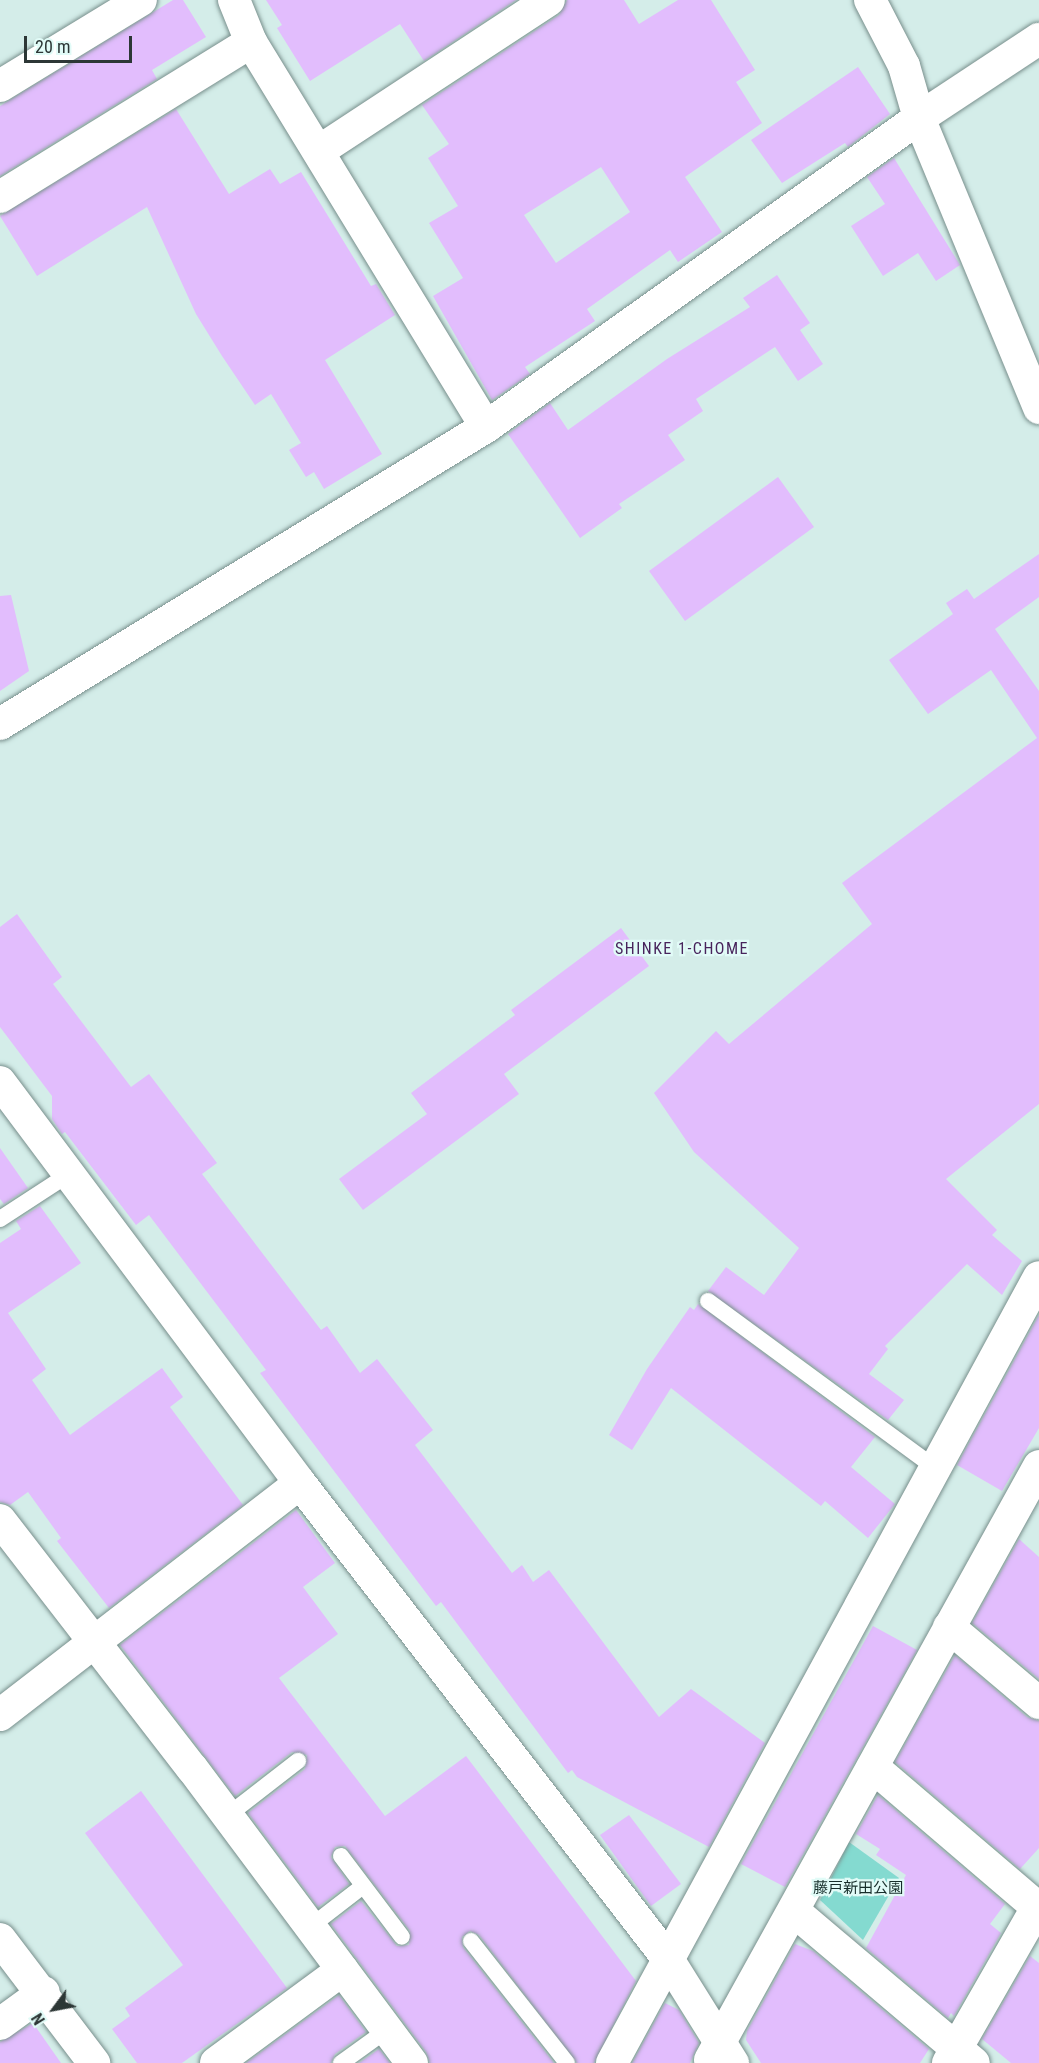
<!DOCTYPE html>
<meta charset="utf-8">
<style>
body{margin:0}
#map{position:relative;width:1039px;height:2063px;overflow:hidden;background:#d4ede9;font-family:"Roboto Condensed","Noto Sans JP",sans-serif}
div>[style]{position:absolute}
.green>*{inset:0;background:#84dad0}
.building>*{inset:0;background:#e2bdfd}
.roads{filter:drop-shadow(0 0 2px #788f8c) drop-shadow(0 0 2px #788f8c)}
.service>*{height:16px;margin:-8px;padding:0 8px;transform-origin:8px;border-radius:8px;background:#fff}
.minor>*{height:32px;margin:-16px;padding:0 16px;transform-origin:16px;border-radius:16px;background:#fff}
span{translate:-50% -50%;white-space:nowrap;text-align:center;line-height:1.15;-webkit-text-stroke:4.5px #e1fbf7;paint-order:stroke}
.park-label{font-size:15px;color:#172e2b}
.neighbourhood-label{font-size:16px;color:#47245c;letter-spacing:1.5px}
.north{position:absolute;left:24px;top:1979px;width:60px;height:60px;-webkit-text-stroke:4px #e1fbf7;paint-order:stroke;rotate:238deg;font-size:16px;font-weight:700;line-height:24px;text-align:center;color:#2d3736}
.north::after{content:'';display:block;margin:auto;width:21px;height:27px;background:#2d3736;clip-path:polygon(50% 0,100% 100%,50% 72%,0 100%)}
.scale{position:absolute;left:24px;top:36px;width:108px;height:27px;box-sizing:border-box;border:3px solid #2d3736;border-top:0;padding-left:8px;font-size:18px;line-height:21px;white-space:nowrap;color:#2d3736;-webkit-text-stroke:4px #e1fbf7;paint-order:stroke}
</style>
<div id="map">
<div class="green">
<i style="clip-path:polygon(849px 1842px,899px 1878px,863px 1940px,820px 1900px)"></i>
</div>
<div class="building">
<i style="clip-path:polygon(173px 0,183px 0,206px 37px,152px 70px,157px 79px,0 176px,0 106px)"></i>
<i style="clip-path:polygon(266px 0,516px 0,424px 61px,400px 24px,310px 81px,277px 28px,282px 25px)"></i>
<i style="clip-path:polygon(evenodd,567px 0,624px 0,639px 24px,678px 0,711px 0,755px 70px,736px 82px,762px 123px,685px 177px,722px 232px,678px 262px,670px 250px,587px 309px,595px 321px,525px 367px,530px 374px,492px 400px,433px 296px,463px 278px,429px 223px,458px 206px,428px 158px,449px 144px,422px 105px,559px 15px,567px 0,601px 167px,630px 212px,556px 263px,524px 215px,601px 167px)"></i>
<i style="clip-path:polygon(858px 67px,890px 114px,848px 147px,845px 143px,782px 183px,751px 140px)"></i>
<i style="clip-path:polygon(176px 109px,229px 194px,270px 169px,280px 184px,301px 172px,371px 286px,376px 284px,395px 315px,325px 360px,382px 454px,324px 489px,314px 472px,306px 477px,289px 450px,301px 443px,271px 394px,255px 405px,222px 356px,196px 314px,147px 207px,37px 276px,0 216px)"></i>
<i style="clip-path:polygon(894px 158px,960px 265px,936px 281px,918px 253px,883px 276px,851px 226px,885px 204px,867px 177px)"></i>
<i style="clip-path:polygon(777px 275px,810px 323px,800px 330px,823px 364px,798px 381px,775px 347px,696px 399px,703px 411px,668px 435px,685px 460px,619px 504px,622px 508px,580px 538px,508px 434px,550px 403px,568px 430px,667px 359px,750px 307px,743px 298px)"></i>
<i style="clip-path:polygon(778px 477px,814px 527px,685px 621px,649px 571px)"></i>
<i style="clip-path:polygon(1039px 554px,1039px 597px,995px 629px,1039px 691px,1039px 1104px,946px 1179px,997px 1230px,992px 1235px,1022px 1261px,1002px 1295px,967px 1264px,885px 1346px,888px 1349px,869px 1374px,904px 1400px,888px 1420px,708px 1291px,726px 1267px,764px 1295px,799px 1248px,694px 1152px,654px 1093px,716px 1031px,729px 1044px,872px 924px,842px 883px,1037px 738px,991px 670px,928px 714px,889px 660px,953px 614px,946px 603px,967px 589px,974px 599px)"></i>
<i style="clip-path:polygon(11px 595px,29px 671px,0 691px,0 596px)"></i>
<i style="clip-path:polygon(17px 914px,62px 977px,53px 984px,131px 1087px,149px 1074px,217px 1163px,202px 1174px,321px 1330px,327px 1326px,360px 1373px,377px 1359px,433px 1430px,415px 1445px,512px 1573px,522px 1565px,533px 1582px,549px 1570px,659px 1717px,691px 1689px,765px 1743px,709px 1847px,577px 1777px,572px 1770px,568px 1773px,441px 1602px,436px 1606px,260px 1373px,266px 1370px,149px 1215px,136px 1225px,65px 1132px,62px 1134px,52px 1119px,52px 1096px,0 1027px,0 927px)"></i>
<i style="clip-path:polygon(621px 928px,649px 966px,504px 1074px,519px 1094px,363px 1210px,339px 1179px,427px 1114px,411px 1093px,515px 1015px,511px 1010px)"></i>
<i style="clip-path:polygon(0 1148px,28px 1188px,4px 1204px,0 1199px)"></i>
<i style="clip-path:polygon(40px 1206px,81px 1263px,8px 1313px,46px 1369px,32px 1380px,70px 1435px,162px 1368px,183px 1397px,170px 1407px,243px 1505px,109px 1608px,57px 1541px,61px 1538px,28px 1492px,10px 1505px,0 1502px,0 1243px,21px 1229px,16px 1221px)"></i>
<i style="clip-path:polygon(698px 1304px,875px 1437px,851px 1467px,895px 1504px,868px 1538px,825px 1501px,821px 1506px,671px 1388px,632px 1450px,609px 1435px,647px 1369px,690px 1307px,694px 1310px)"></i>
<i style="clip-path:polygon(1039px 1315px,1039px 1428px,1002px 1491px,957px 1465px)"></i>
<i style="clip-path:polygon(296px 1510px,335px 1563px,303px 1587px,338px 1634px,279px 1678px,385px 1816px,466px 1756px,636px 1981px,594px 2063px,577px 2063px,479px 1935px,470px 1931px,462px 1937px,463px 1947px,554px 2063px,430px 2063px,426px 2052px,331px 1924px,361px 1901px,397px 1946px,409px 1945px,410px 1931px,345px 1846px,335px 1847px,331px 1857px,349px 1884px,318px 1907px,248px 1813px,305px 1769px,307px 1755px,292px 1752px,235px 1796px,120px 1645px)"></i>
<i style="clip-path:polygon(1019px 1539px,1039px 1557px,1039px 1679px,972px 1623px)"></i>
<i style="clip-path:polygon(873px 1626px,917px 1650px,785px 1887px,741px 1864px)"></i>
<i style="clip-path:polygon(955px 1655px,1027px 1717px,1039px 1721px,1039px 1848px,1020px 1869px,895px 1762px)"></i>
<i style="clip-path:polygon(141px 1791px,287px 1988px,182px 2063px,137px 2063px,112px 2029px,130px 2016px,125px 2008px,183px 1965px,85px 1833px)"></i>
<i style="clip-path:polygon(878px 1795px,1005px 1904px,990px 1924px,1001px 1933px,954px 2016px,951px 2013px,948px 2018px,866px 1948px,906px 1875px,876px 1855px,880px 1849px,856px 1834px)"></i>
<i style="clip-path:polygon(629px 1815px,681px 1884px,651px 1906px,600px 1835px)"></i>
<i style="clip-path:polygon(795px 1944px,813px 1951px,929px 2049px,920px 2063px,761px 2063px,746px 2040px,747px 2031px)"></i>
<i style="clip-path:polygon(1030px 1956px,1039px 1963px,1039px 2063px,1011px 2063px,982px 2039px)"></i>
<i style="clip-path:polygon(339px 1995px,366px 2032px,335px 2054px,331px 2063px,246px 2063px)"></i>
<i style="clip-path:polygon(665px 2003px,679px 2010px,699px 2043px,690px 2063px,632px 2063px)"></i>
<i style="clip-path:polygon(33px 2023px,61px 2063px,0 2063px,0 2042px)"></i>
<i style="clip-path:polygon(379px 2049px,390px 2063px,359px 2063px)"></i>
</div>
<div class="roads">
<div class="service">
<i style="left:0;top:1219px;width:82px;rotate:-33.1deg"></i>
<i style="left:708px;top:1301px;width:282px;rotate:36.3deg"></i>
<i style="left:227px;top:1816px;width:90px;rotate:-37.8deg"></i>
<i style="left:341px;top:1856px;width:101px;rotate:53deg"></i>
<i style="left:310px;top:1927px;width:67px;rotate:-37.7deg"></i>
<i style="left:471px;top:1941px;width:155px;rotate:51.8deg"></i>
<i style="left:341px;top:2063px;width:57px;rotate:-35.7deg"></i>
</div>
<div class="minor">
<i style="left:234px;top:0;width:45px;rotate:68deg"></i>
<i style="left:251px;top:42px;width:451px;rotate:58.6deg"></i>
<i style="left:870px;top:0;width:74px;rotate:62.7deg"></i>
<i style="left:904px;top:66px;width:54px;rotate:73.9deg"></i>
<i style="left:919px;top:118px;width:314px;rotate:67.5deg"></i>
<i style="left:0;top:86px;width:165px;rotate:-31.4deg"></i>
<i style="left:319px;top:151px;width:275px;rotate:-33.3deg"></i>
<i style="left:0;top:197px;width:295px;rotate:-31.7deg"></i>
<i style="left:0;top:724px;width:570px;rotate:-31.43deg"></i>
<i style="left:486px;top:427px;width:532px;rotate:-35.51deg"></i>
<i style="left:919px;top:118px;width:144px;rotate:-33.4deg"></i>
<i style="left:0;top:1082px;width:501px;rotate:53.2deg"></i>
<i style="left:300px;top:1483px;width:602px;rotate:52.29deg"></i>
<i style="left:668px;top:1959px;width:123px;rotate:58deg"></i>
<i style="left:0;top:1520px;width:314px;rotate:52.3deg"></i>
<i style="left:192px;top:1768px;width:368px;rotate:53.3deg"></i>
<i style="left:949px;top:1627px;width:118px;rotate:40.2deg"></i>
<i style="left:0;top:1715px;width:379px;rotate:-37.7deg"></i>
<i style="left:873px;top:1767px;width:218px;rotate:40.5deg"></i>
<i style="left:795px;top:1912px;width:234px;rotate:40.2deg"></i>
<i style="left:0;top:1939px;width:156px;rotate:52.8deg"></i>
<i style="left:0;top:2024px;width:54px;rotate:-36deg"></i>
<i style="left:710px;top:2060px;width:679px;rotate:-61.02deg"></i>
<i style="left:216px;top:2063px;width:157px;rotate:-36.4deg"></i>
<i style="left:612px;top:2063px;width:894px;rotate:-61.49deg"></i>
<i style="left:948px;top:2063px;width:183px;rotate:-60.2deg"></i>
</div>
</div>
<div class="park-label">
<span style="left:858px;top:1889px">藤戸新田公園</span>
</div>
<div class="neighbourhood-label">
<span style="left:682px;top:949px">SHINKE 1-CHOME</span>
</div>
<div class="north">N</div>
<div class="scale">20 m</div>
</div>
